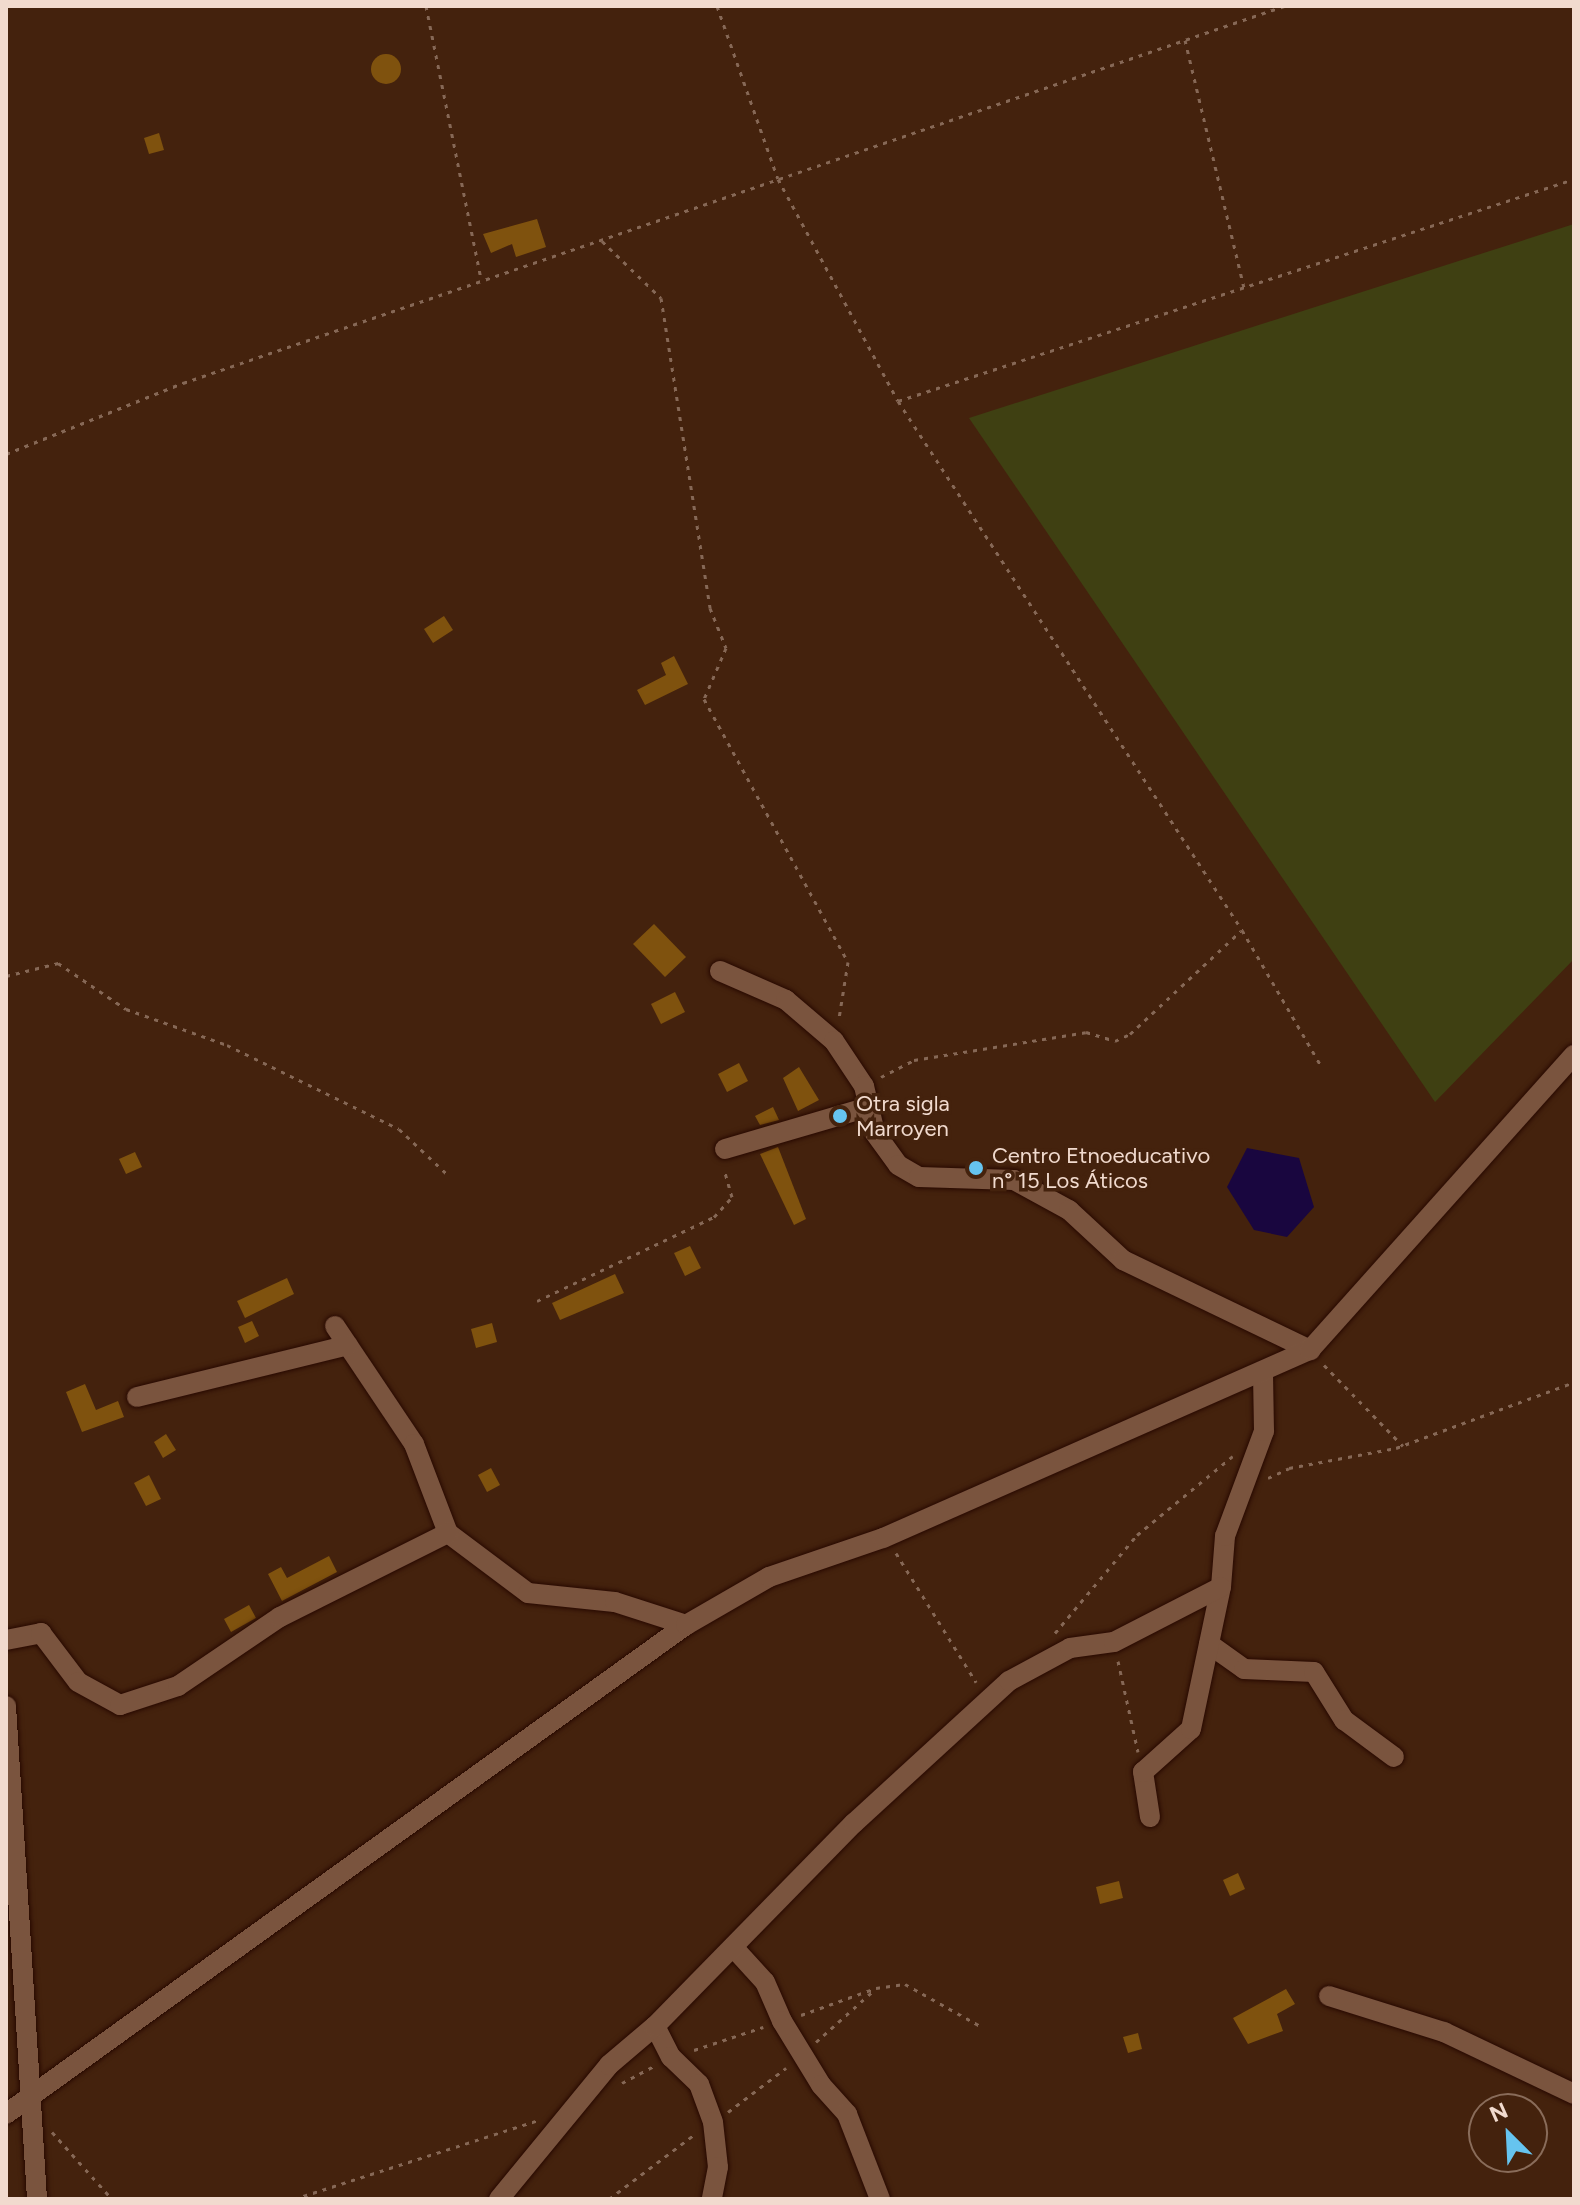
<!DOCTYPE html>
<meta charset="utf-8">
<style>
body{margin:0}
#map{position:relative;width:1580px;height:2205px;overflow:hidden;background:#44220d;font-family:Figtree,sans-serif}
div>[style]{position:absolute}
.green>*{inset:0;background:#3f4012}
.water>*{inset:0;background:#19063f}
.building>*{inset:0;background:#7f520e}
.round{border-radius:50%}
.path>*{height:3px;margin-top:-1.5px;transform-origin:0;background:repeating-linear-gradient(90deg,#866856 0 4px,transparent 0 10px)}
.roads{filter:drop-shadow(0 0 2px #280900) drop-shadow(0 0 2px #280900)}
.street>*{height:20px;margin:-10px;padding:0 10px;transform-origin:10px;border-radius:10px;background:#7a543e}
.dots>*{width:22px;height:22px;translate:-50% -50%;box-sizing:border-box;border:4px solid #44220d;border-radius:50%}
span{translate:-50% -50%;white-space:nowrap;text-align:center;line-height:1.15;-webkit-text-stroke:7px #44220d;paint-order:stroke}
.poi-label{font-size:22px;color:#f1dace}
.left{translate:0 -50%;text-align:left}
.frame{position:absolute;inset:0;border:8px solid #f1dace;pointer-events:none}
.north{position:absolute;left:1468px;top:2093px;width:80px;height:80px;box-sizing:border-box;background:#44220d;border:2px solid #896c5a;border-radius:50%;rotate:336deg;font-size:22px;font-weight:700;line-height:32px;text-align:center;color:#f1dace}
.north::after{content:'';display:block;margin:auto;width:28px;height:36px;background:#66c4ef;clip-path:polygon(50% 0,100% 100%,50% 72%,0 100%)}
</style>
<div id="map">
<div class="green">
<i style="clip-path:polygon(1574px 224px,1574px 959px,1435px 1102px,969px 418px)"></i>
</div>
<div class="water">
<i style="clip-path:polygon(1247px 1148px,1299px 1158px,1314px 1207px,1287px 1237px,1254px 1230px,1227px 1187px)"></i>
</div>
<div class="building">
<i class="round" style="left:371px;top:54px;width:30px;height:30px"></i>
<i style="clip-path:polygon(159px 133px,164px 150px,149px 154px,144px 138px)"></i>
<i style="clip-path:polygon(537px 219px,546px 247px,516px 257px,512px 244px,491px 253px,483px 234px)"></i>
<i style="clip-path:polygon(444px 616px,453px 630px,433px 643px,424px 629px)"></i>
<i style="clip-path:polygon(674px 656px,688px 684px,645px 705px,637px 690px,666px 675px,661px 663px)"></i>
<i style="clip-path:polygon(654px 924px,686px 957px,665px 977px,633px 944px)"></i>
<i style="clip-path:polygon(675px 992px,685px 1012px,661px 1024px,651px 1004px)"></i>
<i style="clip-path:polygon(739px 1063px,748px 1081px,727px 1092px,718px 1074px)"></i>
<i style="clip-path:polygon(799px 1067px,819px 1100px,798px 1111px,783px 1078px)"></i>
<i style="clip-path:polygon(773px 1107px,779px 1120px,760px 1125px,755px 1116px)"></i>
<i style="clip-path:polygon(778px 1147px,806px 1219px,794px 1225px,760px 1154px)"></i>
<i style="clip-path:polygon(135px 1152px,142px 1167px,126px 1174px,119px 1159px)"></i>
<i style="clip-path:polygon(690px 1246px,701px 1268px,685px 1276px,674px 1253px)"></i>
<i style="clip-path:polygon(615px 1274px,624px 1293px,560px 1320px,552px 1303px)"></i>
<i style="clip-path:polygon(287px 1278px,294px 1294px,245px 1318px,237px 1301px)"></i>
<i style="clip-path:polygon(252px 1321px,259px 1336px,245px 1343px,238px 1327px)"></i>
<i style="clip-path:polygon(492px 1323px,497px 1342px,476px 1348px,471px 1329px)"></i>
<i style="clip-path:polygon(85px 1384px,96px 1410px,118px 1401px,124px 1417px,82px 1432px,66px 1392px)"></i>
<i style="clip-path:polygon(166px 1434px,176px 1450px,163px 1458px,154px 1442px)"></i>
<i style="clip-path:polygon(491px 1468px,500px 1485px,487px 1492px,478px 1475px)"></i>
<i style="clip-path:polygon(149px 1475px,161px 1499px,146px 1506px,134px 1483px)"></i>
<i style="clip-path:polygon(329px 1556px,337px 1572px,282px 1601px,268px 1574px,281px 1567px,287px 1578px)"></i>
<i style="clip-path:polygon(249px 1605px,256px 1618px,231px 1632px,224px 1619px)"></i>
<i style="clip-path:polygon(1238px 1873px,1245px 1889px,1230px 1896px,1223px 1880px)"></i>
<i style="clip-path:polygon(1119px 1881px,1123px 1898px,1100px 1904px,1096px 1887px)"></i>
<i style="clip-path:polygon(1286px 1989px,1295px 2004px,1277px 2014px,1283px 2031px,1248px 2044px,1233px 2018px)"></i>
<i style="clip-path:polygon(1138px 2033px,1142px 2049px,1128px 2053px,1123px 2037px)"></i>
</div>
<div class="path">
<i style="left:426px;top:6px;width:278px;rotate:78.6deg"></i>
<i style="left:717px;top:6px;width:183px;rotate:70.6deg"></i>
<i style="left:778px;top:179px;width:252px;rotate:61.6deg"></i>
<i style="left:898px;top:401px;width:631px;rotate:56.96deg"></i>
<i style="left:1242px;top:930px;width:155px;rotate:59.8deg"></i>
<i style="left:1185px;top:40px;width:254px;rotate:76.6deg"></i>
<i style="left:602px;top:241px;width:82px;rotate:44deg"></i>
<i style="left:661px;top:298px;width:314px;rotate:81deg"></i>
<i style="left:710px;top:608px;width:43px;rotate:68.2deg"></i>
<i style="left:726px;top:648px;width:56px;rotate:113.3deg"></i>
<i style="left:704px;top:699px;width:300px;rotate:61.3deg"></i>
<i style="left:848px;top:962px;width:57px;rotate:99.1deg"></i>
<i style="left:898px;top:401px;width:712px;rotate:-18.18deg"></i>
<i style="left:6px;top:454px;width:191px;rotate:-21.9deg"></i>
<i style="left:183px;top:383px;width:1164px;rotate:-18.9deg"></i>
<i style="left:6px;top:976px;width:54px;rotate:-14deg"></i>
<i style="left:58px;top:963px;width:82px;rotate:34.1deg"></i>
<i style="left:126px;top:1009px;width:107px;rotate:19.6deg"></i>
<i style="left:227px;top:1045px;width:191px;rotate:26deg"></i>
<i style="left:399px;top:1129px;width:67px;rotate:43.2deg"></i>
<i style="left:881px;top:1077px;width:37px;rotate:-27deg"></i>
<i style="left:914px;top:1060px;width:174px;rotate:-9.2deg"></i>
<i style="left:1086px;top:1032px;width:30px;rotate:17deg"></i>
<i style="left:1115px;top:1041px;width:17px;rotate:-25deg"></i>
<i style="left:1130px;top:1034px;width:151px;rotate:-42.9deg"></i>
<i style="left:537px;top:1301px;width:196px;rotate:-25.4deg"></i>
<i style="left:714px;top:1217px;width:27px;rotate:-48deg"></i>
<i style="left:732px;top:1197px;width:29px;rotate:-106deg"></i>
<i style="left:1324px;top:1365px;width:113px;rotate:45.7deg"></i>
<i style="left:1268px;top:1478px;width:23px;rotate:-25deg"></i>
<i style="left:1289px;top:1468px;width:109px;rotate:-10.6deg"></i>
<i style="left:1396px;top:1448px;width:190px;rotate:-20.3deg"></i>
<i style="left:896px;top:1553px;width:152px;rotate:58.2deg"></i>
<i style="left:1055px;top:1633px;width:128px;rotate:-50.1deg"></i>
<i style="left:1137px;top:1535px;width:124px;rotate:-39.5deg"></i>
<i style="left:1118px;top:1661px;width:93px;rotate:77.6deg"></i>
<i style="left:801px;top:2015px;width:80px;rotate:-19.8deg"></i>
<i style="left:876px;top:1988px;width:29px;rotate:-8deg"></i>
<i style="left:905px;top:1984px;width:88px;rotate:29.2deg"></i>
<i style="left:816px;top:2042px;width:76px;rotate:-41.8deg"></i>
<i style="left:694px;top:2050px;width:73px;rotate:-18.4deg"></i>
<i style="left:622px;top:2083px;width:36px;rotate:-28deg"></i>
<i style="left:728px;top:2112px;width:73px;rotate:-37.2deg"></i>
<i style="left:52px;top:2132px;width:90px;rotate:48.2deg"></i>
<i style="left:294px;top:2199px;width:256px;rotate:-17.9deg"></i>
<i style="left:609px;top:2199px;width:108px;rotate:-37.1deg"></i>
</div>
<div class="roads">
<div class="street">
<i style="left:720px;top:971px;width:72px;rotate:23.7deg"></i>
<i style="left:786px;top:1000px;width:63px;rotate:40.5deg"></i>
<i style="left:834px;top:1041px;width:54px;rotate:56.3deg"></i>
<i style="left:864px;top:1086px;width:48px;rotate:76.8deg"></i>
<i style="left:875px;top:1133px;width:39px;rotate:54deg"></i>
<i style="left:898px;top:1165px;width:24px;rotate:30deg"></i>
<i style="left:919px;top:1177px;width:95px;rotate:1.8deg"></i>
<i style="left:1014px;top:1180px;width:63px;rotate:28.6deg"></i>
<i style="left:1069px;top:1210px;width:74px;rotate:42.8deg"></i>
<i style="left:1123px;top:1260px;width:208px;rotate:25.7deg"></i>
<i style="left:725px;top:1149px;width:150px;rotate:-16.3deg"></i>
<i style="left:335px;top:1326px;width:142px;rotate:56.2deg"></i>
<i style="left:414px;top:1444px;width:95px;rotate:69.1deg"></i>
<i style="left:448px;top:1533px;width:100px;rotate:36.9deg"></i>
<i style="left:528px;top:1593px;width:87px;rotate:5.9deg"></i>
<i style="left:615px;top:1602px;width:75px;rotate:17.9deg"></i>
<i style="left:137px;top:1397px;width:217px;rotate:-13.8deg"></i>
<i style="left:6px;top:1640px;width:36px;rotate:-11deg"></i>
<i style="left:41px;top:1633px;width:61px;rotate:52.9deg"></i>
<i style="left:78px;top:1682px;width:48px;rotate:28.7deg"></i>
<i style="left:120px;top:1705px;width:61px;rotate:-18.1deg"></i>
<i style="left:178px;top:1686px;width:123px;rotate:-34.1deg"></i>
<i style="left:280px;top:1617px;width:188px;rotate:-26.6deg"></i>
<i style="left:1209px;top:1644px;width:43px;rotate:35.5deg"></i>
<i style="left:1244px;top:1669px;width:70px;rotate:2.5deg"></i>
<i style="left:1314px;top:1672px;width:57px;rotate:58deg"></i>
<i style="left:1344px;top:1720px;width:62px;rotate:36.5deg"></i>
<i style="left:6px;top:1706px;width:494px;rotate:86.4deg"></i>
<i style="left:1150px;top:1817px;width:46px;rotate:-98.8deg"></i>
<i style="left:1143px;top:1772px;width:64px;rotate:-41.9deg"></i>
<i style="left:1191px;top:1729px;width:145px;rotate:-78.1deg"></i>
<i style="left:1221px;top:1587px;width:51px;rotate:-85.5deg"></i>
<i style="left:1225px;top:1536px;width:112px;rotate:-69.6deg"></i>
<i style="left:1264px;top:1431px;width:59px;rotate:-91deg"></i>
<i style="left:733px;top:1947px;width:47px;rotate:47.6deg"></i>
<i style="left:765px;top:1982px;width:43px;rotate:66.4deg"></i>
<i style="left:782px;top:2021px;width:75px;rotate:58.6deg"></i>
<i style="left:821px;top:2085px;width:39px;rotate:48deg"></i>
<i style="left:847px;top:2114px;width:91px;rotate:68.8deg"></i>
<i style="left:1329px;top:1996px;width:121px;rotate:17.4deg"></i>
<i style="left:1444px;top:2032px;width:144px;rotate:25.5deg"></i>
<i style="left:655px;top:2026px;width:35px;rotate:63deg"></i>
<i style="left:671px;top:2057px;width:39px;rotate:44deg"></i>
<i style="left:699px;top:2084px;width:40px;rotate:69.8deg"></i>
<i style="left:713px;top:2122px;width:45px;rotate:83.7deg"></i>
<i style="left:718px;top:2167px;width:33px;rotate:101deg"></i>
<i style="left:6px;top:2114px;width:838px;rotate:-35.72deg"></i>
<i style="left:686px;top:1625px;width:96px;rotate:-30deg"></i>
<i style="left:769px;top:1577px;width:120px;rotate:-18.9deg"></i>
<i style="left:883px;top:1538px;width:467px;rotate:-23.8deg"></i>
<i style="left:1310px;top:1350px;width:396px;rotate:-48.2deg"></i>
<i style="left:499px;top:2199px;width:173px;rotate:-50.6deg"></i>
<i style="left:609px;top:2065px;width:60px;rotate:-40.3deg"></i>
<i style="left:655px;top:2026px;width:284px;rotate:-45.6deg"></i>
<i style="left:854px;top:1823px;width:210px;rotate:-42.5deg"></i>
<i style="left:1009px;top:1681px;width:69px;rotate:-28.4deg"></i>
<i style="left:1070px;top:1648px;width:44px;rotate:-7.8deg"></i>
<i style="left:1114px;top:1642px;width:120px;rotate:-27.2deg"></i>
</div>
</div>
<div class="dots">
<i style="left:840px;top:1116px;background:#66c4ef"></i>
<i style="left:976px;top:1168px;background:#66c4ef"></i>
</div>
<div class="poi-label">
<span class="left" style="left:856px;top:1116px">Otra sigla<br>Marroyen</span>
<span class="left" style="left:992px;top:1168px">Centro Etnoeducativo<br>n° 15 Los Áticos</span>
</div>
<div class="frame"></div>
<div class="north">N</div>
</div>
